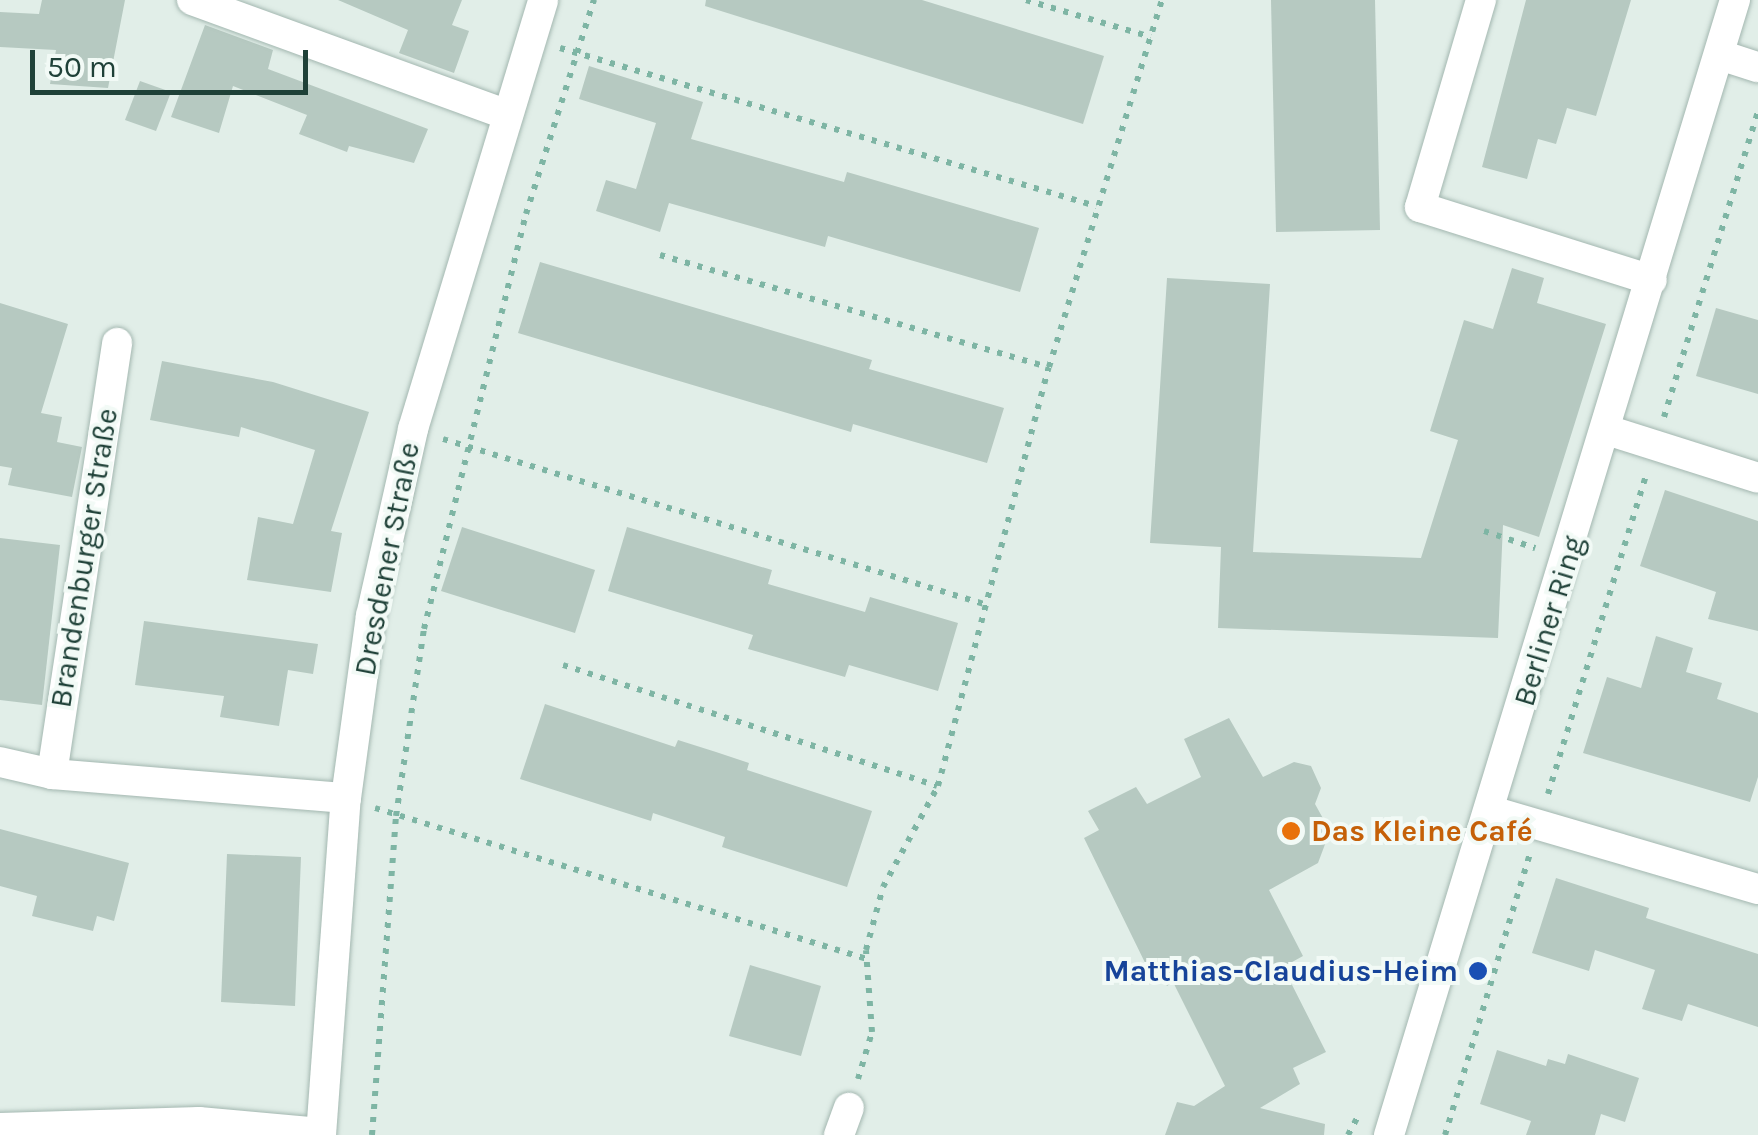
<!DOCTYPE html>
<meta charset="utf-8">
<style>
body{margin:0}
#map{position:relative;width:1758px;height:1135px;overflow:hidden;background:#e1eee8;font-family:Karla,sans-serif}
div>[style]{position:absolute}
.building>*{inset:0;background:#b6c9c1}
.path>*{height:6px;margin-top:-3px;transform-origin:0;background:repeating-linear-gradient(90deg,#7eb5a4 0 5px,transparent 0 13px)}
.roads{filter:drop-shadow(0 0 2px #a3b7b0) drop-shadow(0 0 2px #a3b7b0)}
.minor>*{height:30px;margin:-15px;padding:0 15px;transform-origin:15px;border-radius:15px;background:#fff}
.dots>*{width:28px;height:28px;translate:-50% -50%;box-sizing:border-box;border:5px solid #f2faf6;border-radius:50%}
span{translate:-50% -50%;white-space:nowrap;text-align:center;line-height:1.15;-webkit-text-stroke:8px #f2faf6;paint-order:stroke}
.street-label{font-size:30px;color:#1f4138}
.food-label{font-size:30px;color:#c56008;font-weight:700}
.left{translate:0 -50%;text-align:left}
.transit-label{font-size:30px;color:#164399;font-weight:700}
.right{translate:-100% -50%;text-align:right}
.scale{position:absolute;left:30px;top:50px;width:278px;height:45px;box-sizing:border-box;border:5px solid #1f4138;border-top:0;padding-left:12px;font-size:30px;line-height:35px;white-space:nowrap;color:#1f4138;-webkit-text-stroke:8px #f2faf6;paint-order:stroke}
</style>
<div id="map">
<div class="building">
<i style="clip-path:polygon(42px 0,125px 0,108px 88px,50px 84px,56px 50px,0 47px,0 12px,39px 14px)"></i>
<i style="clip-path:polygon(338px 0,462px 0,452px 25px,469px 31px,454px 73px,399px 53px,408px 30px)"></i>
<i style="clip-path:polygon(706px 0,922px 0,1104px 56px,1083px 124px,705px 6px)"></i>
<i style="clip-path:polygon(1271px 0,1375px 0,1380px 230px,1276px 232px)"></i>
<i style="clip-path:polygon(1526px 0,1631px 0,1596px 116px,1567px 108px,1556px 144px,1538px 139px,1527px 179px,1482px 167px)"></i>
<i style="clip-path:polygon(205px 25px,273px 50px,268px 69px,428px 129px,414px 163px,349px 146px,347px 152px,299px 134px,307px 115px,233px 86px,219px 133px,171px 117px)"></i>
<i style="clip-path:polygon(589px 66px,703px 102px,691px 139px,844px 182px,847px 172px,1039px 228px,1020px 292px,828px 236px,825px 247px,669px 203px,660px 232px,596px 211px,606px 180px,636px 189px,656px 123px,579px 99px)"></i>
<i style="clip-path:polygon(140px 81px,171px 92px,156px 131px,125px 120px)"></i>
<i style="clip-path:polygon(540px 262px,872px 360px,869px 369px,1004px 408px,987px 463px,853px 424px,851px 432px,518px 333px)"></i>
<i style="clip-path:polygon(1512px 268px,1544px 278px,1537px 303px,1606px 324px,1539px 537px,1503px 525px,1498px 638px,1218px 628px,1221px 547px,1150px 543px,1167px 278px,1270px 284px,1253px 552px,1421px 558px,1458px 440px,1430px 431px,1464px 320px,1493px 329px)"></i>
<i style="clip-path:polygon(0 303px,68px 324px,41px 413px,62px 417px,57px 442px,82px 447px,72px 497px,8px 485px,12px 468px,0 466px)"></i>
<i style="clip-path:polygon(1716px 308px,1758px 320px,1758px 394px,1696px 376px)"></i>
<i style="clip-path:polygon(162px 361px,273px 382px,369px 412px,331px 531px,342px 533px,331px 592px,247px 580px,258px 517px,293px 524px,315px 450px,241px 427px,239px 437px,150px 420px)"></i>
<i style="clip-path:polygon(1665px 490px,1758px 521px,1758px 631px,1708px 619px,1716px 592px,1640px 566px)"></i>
<i style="clip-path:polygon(462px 527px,595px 570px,575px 633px,441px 591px)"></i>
<i style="clip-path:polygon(627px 527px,772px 570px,768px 584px,865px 612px,870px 597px,958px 623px,938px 691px,849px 665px,845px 677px,748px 649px,753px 635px,608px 591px)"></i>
<i style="clip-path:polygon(0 538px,60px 545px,42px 705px,0 700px)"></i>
<i style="clip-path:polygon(144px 621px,318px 644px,313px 674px,288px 670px,279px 726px,220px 717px,224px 696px,135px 685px)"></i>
<i style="clip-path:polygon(1656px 636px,1693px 648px,1686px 672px,1722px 683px,1717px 699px,1758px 713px,1758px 777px,1750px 802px,1583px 753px,1607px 677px,1641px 688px)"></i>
<i style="clip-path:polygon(545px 704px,675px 747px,678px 740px,716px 752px,749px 763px,747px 770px,872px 811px,847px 887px,722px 847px,725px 837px,653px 813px,651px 821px,520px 779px)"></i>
<i style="clip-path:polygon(1229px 718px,1263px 777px,1294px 762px,1311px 766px,1321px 788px,1315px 804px,1330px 831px,1318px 863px,1269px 890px,1303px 956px,1283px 967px,1326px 1052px,1293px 1068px,1300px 1084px,1260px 1108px,1325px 1124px,1324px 1135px,1165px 1135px,1177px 1102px,1194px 1106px,1225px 1086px,1173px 982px,1167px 986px,1160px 974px,1152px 977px,1084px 838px,1099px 830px,1088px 811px,1136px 787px,1147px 804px,1201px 777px,1184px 739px)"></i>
<i style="clip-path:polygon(0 829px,129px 863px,114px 921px,97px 916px,93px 931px,32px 916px,37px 896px,0 886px)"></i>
<i style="clip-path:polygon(227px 854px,301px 857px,295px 1006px,221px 1002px)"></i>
<i style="clip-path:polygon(1556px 878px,1649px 908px,1646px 918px,1758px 954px,1758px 1027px,1688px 1004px,1682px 1021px,1642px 1009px,1655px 970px,1595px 950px,1589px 971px,1532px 953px)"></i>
<i style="clip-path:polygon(750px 965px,821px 986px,801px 1056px,729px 1036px)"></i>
<i style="clip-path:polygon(1497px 1050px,1546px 1066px,1548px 1059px,1565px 1064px,1568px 1054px,1639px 1078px,1625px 1122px,1601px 1114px,1595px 1135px,1526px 1135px,1531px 1121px,1480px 1104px)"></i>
</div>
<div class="path">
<i style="left:1026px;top:0;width:130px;rotate:16.5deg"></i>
<i style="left:560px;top:48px;width:559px;rotate:16.42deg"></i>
<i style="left:660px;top:255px;width:405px;rotate:16.1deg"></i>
<i style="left:1664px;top:417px;width:319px;rotate:-72.9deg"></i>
<i style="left:443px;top:439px;width:566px;rotate:16.96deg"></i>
<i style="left:1484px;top:531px;width:54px;rotate:18.4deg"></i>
<i style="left:563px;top:665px;width:393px;rotate:17.9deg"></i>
<i style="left:1548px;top:794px;width:333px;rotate:-72.9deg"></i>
<i style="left:375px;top:808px;width:515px;rotate:17.06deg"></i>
<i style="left:858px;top:1079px;width:49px;rotate:-73.4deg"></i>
<i style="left:872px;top:1032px;width:82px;rotate:-94.2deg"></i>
<i style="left:866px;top:950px;width:65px;rotate:-74.9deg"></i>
<i style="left:883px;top:887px;width:115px;rotate:-61.4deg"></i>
<i style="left:938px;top:786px;width:433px;rotate:-75.2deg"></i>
<i style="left:1049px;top:367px;width:384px;rotate:-72.9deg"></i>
<i style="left:372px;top:1135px;width:320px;rotate:-85.7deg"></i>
<i style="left:396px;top:816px;width:189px;rotate:-81.5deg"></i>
<i style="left:424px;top:629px;width:427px;rotate:-76.2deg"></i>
<i style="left:526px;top:214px;width:225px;rotate:-72.4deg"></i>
<i style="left:1348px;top:1135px;width:19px;rotate:-62deg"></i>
<i style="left:1445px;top:1135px;width:294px;rotate:-73.2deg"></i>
</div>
<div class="roads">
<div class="minor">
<i style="left:192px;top:0;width:336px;rotate:20deg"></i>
<i style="left:1481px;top:0;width:216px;rotate:106.4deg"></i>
<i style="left:1420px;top:207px;width:243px;rotate:17.5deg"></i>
<i style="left:1720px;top:55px;width:40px;rotate:18deg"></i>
<i style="left:1607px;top:430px;width:158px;rotate:17.6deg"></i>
<i style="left:0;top:762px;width:53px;rotate:13deg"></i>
<i style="left:52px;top:774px;width:295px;rotate:4.7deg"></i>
<i style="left:52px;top:774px;width:436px;rotate:-81.4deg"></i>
<i style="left:1491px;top:811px;width:278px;rotate:16.3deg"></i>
<i style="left:0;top:1128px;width:199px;rotate:-1.7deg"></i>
<i style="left:199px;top:1122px;width:122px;rotate:5.2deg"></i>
<i style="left:321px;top:1135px;width:338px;rotate:-85.8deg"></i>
<i style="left:346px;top:798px;width:184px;rotate:-82.2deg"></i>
<i style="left:371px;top:616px;width:192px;rotate:-77.3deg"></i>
<i style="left:413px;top:429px;width:448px;rotate:-73.1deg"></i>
<i style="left:839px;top:1135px;width:29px;rotate:-70deg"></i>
<i style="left:1389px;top:1135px;width:1187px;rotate:-73.05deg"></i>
</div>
</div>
<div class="dots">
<i style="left:1291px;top:831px;background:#e8710a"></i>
<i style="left:1478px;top:971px;background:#1a4fb4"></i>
</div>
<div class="street-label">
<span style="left:84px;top:558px;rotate:-81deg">Brandenburger Straße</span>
<span style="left:387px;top:559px;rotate:-79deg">Dresdener Straße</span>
<span style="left:1549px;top:621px;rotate:-73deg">Berliner Ring</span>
</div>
<div class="food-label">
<span class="left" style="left:1311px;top:831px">Das Kleine Café</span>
</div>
<div class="transit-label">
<span class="right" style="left:1458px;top:971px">Matthias-Claudius-Heim</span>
</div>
<div class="scale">50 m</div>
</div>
